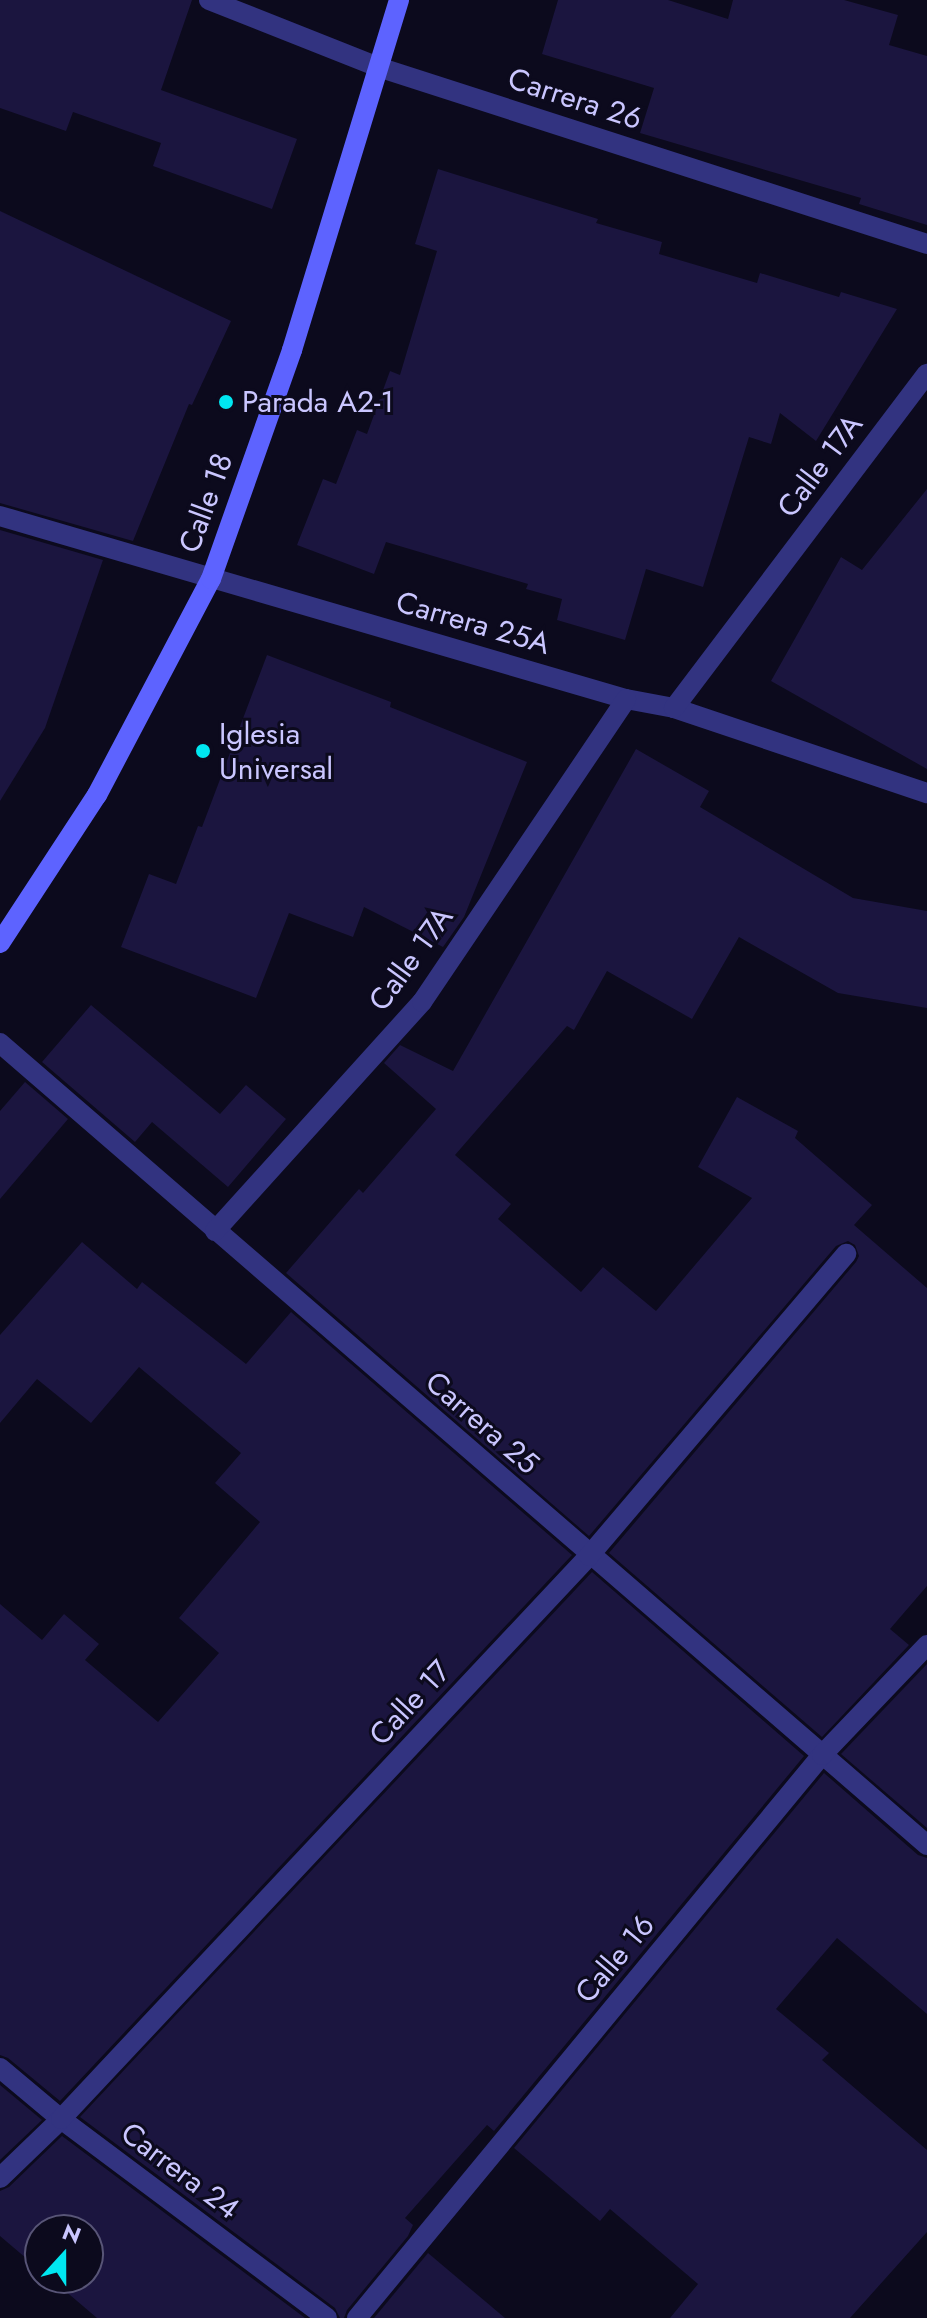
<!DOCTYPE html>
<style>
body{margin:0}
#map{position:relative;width:927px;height:2318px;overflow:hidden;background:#0c0a1d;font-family:Jost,sans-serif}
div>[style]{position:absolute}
.building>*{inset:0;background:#1b153f}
.minor>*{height:20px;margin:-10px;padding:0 10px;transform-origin:10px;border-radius:10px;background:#323380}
.tertiary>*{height:20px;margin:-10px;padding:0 10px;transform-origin:10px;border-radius:10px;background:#323380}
.secondary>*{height:20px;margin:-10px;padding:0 10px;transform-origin:10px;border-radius:10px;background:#5d63ff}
.dots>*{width:22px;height:22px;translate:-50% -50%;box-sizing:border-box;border:4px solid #0c0a1d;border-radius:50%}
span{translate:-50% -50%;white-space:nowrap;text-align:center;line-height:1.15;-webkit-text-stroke:6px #0c0a1d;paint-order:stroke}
.street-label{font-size:30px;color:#cac6ff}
.poi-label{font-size:30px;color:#cac6ff}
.left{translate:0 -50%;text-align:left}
.north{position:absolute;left:24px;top:2214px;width:80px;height:80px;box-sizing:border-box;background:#0c0a1d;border:2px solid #585577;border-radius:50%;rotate:21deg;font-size:22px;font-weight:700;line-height:32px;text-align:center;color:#cac6ff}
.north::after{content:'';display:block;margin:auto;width:28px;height:36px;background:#00e7f1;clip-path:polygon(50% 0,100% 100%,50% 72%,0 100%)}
</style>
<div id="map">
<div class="building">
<i style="clip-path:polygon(0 0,192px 0,161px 90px,297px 139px,272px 209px,153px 166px,161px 143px,73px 112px,66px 131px,0 108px)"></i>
<i style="clip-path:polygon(558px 0,668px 0,728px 19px,733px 0,844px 0,898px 15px,889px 45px,927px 56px,927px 225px,859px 204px,861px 198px,640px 133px,654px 88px,542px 54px)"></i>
<i style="clip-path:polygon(438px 169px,598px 219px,596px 223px,662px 242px,659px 254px,757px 283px,760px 273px,839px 297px,841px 292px,897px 309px,816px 441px,780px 413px,771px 444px,749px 437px,703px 587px,646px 569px,625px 640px,557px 620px,562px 599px,526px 589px,528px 584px,386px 542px,374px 574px,297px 545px,323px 479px,336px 484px,357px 430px,367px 434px,390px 371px,400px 375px,437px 251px,415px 244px)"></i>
<i style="clip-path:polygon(0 211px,231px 321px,192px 405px,189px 404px,133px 541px,0 503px)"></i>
<i style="clip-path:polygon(927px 489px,927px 769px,771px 681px,841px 557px,862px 570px)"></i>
<i style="clip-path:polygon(0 530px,103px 560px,45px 728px,0 801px)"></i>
<i style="clip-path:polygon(267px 655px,391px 702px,390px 707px,527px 762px,464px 917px,443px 947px,364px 907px,353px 937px,289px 913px,256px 998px,121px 947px,149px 874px,176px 884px,198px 826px,202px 827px)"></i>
<i style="clip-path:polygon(636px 749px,709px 791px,700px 807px,853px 898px,927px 911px,927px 1008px,838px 993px,739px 937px,692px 1019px,607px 971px,574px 1030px,567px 1026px,455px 1155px,511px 1204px,498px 1219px,581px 1292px,603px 1267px,656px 1311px,752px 1198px,698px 1167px,737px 1097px,798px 1131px,795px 1138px,872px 1205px,854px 1225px,927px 1288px,927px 1586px,890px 1629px,909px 1645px,822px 1737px,609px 1553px,856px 1262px,859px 1256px,855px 1245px,848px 1241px,836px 1246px,589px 1536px,286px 1273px,359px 1189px,363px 1193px,436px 1109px,384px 1063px,400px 1045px,453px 1071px)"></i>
<i style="clip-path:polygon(91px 1005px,220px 1114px,246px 1085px,286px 1119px,228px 1187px,152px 1122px,135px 1142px,42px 1062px)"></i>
<i style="clip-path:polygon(25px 1082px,68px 1119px,0 1199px,0 1111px)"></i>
<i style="clip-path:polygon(82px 1242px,137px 1289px,142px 1282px,246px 1364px,291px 1312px,572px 1555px,60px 2101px,8px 2058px,0 2055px,0 1604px,42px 1640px,64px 1614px,99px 1644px,85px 1660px,158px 1722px,219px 1653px,179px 1618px,260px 1522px,215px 1483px,241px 1453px,139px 1367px,91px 1423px,37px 1379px,0 1423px,0 1335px)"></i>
<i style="clip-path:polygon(592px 1572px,804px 1756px,494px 2131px,487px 2125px,405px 2218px,413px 2225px,408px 2236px,347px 2310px,344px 2318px,340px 2318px,335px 2308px,80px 2117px)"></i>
<i style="clip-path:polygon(927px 1664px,927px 1828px,841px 1754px)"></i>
<i style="clip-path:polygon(824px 1773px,918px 1855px,927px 1858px,927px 2014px,837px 1938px,776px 2009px,829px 2053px,822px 2060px,927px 2150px,927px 2232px,850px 2318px,670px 2318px,698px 2284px,610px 2209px,600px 2221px,514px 2148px)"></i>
<i style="clip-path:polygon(0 2085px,42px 2120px,0 2160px)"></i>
<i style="clip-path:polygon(62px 2136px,305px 2318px,97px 2318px,50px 2278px,88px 2278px,88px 2230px,40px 2230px,40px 2270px,0 2236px,0 2191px,9px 2187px)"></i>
<i style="clip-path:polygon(428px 2253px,505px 2318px,374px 2318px)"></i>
</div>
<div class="minor">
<i style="left:378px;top:67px;width:577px;rotate:17.87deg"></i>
<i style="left:0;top:516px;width:652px;rotate:16.3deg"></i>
<i style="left:626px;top:699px;width:49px;rotate:10.6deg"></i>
<i style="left:674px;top:708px;width:267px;rotate:18.6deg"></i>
<i style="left:674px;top:708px;width:419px;rotate:-52.9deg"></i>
<i style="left:0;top:1043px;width:1226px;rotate:40.86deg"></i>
<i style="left:215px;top:1231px;width:309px;rotate:-47.9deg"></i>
<i style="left:422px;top:1002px;width:365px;rotate:-56deg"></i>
<i style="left:0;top:2068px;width:80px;rotate:39.9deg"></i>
<i style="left:61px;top:2119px;width:332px;rotate:36.8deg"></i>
<i style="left:0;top:2178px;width:85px;rotate:-44deg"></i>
<i style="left:61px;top:2119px;width:772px;rotate:-46.84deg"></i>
<i style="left:589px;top:1556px;width:397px;rotate:-49.6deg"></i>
<i style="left:357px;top:2318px;width:730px;rotate:-50.45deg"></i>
<i style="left:822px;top:1755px;width:152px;rotate:-46.3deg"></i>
</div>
<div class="tertiary">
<i style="left:209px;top:0;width:182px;rotate:21.6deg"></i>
</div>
<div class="secondary">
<i style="left:0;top:943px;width:177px;rotate:-56.8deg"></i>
<i style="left:97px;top:795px;width:244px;rotate:-62.2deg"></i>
<i style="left:211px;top:579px;width:243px;rotate:-70.5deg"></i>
<i style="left:292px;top:350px;width:366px;rotate:-73deg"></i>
</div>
<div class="dots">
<i style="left:226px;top:402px;background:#00e7f1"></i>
<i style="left:203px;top:751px;background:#00e7f1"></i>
</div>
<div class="street-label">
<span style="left:575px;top:99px;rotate:18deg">Carrera 26</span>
<span style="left:820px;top:466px;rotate:-53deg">Calle 17A</span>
<span style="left:206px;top:503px;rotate:-70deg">Calle 18</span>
<span style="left:473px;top:623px;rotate:16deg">Carrera 25A</span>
<span style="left:411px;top:959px;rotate:-54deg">Calle 17A</span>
<span style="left:482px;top:1423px;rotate:41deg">Carrera 25</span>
<span style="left:410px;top:1703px;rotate:-47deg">Calle 17</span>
<span style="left:615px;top:1959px;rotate:-50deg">Calle 16</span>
<span style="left:180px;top:2171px;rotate:37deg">Carrera 24</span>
</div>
<div class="poi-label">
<span class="left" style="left:242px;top:402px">Parada A2-1</span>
<span class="left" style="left:219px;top:751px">Iglesia<br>Universal</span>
</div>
<div class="north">N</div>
</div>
